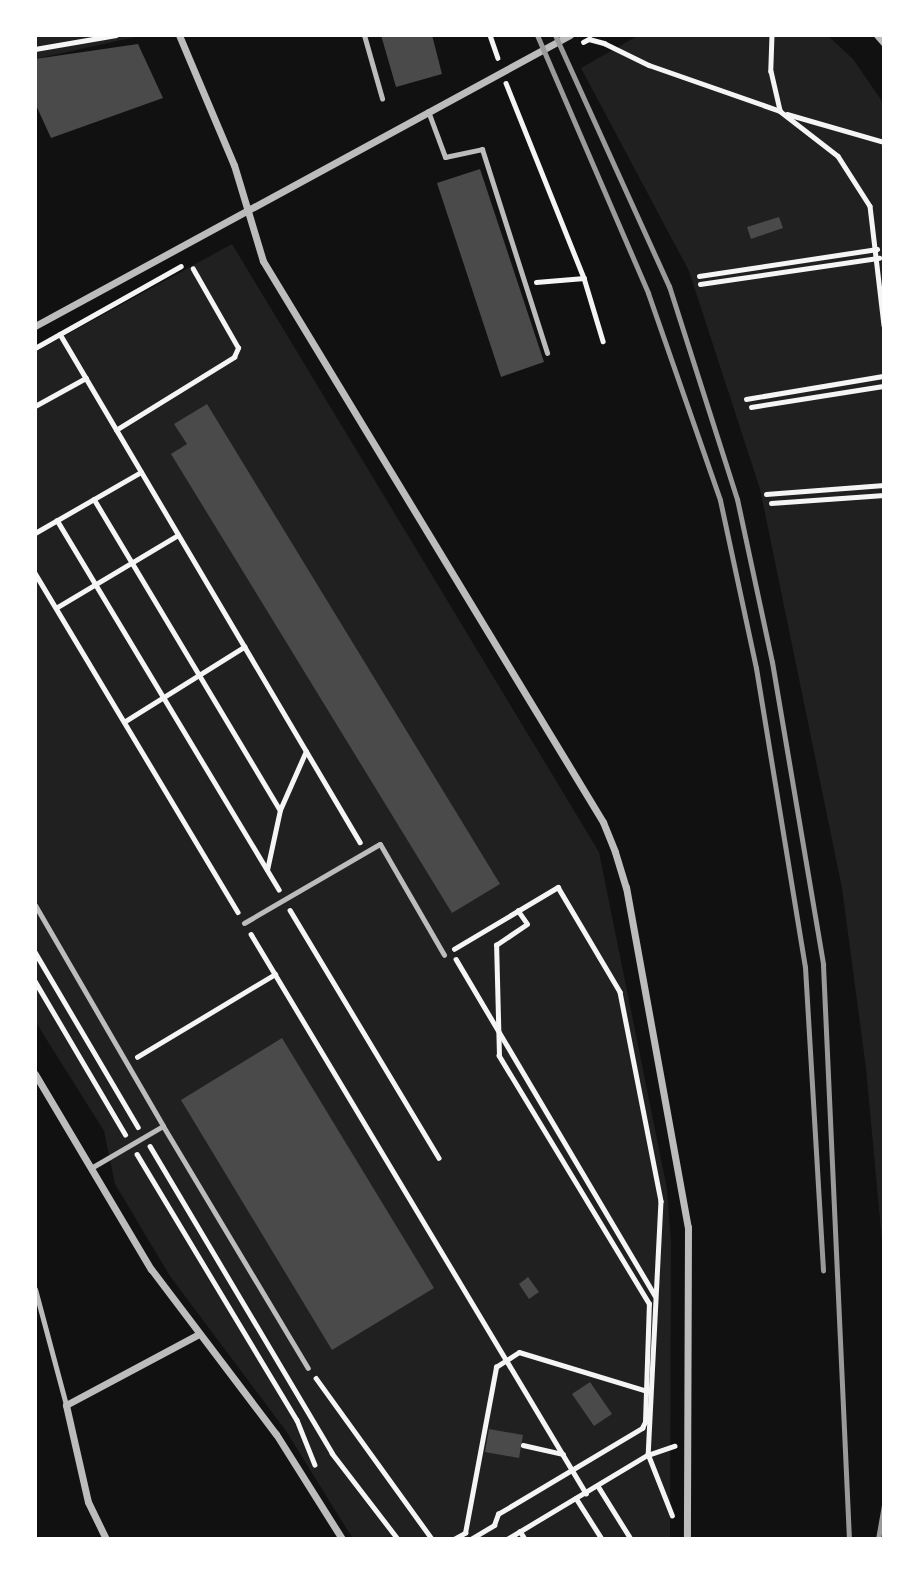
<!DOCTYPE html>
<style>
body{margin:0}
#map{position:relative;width:919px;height:1574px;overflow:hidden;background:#111;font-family:Inter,sans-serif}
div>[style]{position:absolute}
.green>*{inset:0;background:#202020}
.building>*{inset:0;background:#4a4a4a}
.path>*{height:4.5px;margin:-2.25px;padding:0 2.25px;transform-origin:2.25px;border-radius:2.25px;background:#f5f5f5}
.service>*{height:5px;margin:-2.5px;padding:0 2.5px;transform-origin:2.5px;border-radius:2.5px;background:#bcbcbc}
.minor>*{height:7px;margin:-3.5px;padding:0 3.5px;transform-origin:3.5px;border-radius:3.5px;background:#bcbcbc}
.rail>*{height:5px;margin:-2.5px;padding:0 2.5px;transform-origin:2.5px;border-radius:2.5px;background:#9a9a9a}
span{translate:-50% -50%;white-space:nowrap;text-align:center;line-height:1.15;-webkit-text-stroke:5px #fff;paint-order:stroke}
.frame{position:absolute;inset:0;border:37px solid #fff;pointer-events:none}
</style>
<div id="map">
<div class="green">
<i style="clip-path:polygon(35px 35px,140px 35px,140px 36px,35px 59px)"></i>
<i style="clip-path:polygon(639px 35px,827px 35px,853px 59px,884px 104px,884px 1263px,866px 1068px,842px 888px,760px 489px,689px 271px,581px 68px)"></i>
<i style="clip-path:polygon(232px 244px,599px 852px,667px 1189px,671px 1243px,670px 1539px,353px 1539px,286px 1431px,170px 1276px,115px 1184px,104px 1131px,35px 1021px,35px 352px)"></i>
</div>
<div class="building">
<i style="clip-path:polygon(381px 35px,432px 35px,442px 74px,396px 87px)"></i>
<i style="clip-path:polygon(138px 44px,163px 98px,51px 138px,35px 103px,35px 59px)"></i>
<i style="clip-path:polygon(480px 169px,544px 362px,501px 377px,437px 183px)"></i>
<i style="clip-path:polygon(779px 217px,783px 228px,751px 239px,747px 227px)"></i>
<i style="clip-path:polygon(207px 404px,500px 884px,452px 913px,171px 454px,187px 444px,174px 424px)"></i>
<i style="clip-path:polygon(282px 1038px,434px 1288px,332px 1350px,181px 1100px)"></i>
<i style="clip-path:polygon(528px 1277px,539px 1292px,529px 1299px,519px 1284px)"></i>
<i style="clip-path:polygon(590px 1382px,612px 1414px,594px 1426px,572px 1394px)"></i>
<i style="clip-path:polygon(489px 1429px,523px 1435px,519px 1458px,485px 1452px)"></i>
</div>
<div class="path">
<i style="left:490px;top:35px;width:24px;rotate:71deg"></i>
<i style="left:772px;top:35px;width:36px;rotate:92deg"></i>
<i style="left:771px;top:71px;width:40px;rotate:77deg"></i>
<i style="left:583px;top:42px;width:7px;rotate:-27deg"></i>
<i style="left:589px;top:39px;width:16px;rotate:15deg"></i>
<i style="left:604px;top:43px;width:50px;rotate:26.1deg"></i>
<i style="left:649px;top:65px;width:139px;rotate:19.3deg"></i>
<i style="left:780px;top:111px;width:73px;rotate:37.8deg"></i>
<i style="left:838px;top:156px;width:59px;rotate:57.4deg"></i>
<i style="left:870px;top:206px;width:120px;rotate:83.3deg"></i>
<i style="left:35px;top:49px;width:82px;rotate:-9.8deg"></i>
<i style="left:506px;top:83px;width:210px;rotate:68.2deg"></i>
<i style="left:584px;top:278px;width:66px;rotate:73.2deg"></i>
<i style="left:787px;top:114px;width:101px;rotate:16.1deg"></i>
<i style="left:699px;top:276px;width:180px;rotate:-8.6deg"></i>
<i style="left:536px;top:282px;width:48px;rotate:-4.8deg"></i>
<i style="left:700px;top:284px;width:181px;rotate:-8.3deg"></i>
<i style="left:60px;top:334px;width:590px;rotate:59.44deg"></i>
<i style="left:35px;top:348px;width:167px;rotate:-29.3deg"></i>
<i style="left:746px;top:399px;width:140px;rotate:-9.5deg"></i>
<i style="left:35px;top:406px;width:58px;rotate:-28.8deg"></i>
<i style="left:751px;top:407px;width:135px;rotate:-9deg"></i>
<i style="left:116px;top:430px;width:139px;rotate:-31.7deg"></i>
<i style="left:234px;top:357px;width:10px;rotate:-66deg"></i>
<i style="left:238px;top:348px;width:91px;rotate:-119.7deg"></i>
<i style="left:766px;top:494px;width:118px;rotate:-4.4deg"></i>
<i style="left:94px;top:499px;width:362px;rotate:59.1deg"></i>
<i style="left:771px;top:503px;width:113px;rotate:-4deg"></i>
<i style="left:57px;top:520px;width:431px;rotate:59deg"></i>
<i style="left:35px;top:533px;width:122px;rotate:-29.9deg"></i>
<i style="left:35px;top:573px;width:395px;rotate:59.1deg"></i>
<i style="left:56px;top:608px;width:142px;rotate:-30.9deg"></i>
<i style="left:124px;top:722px;width:142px;rotate:-32deg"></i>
<i style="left:267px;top:870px;width:61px;rotate:-77.8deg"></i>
<i style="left:280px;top:810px;width:64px;rotate:-66.2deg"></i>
<i style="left:290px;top:910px;width:289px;rotate:59deg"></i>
<i style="left:251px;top:934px;width:652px;rotate:59.07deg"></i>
<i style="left:454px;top:949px;width:121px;rotate:-30.8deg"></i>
<i style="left:558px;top:887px;width:122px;rotate:59.4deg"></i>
<i style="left:620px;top:992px;width:213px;rotate:78.9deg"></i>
<i style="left:661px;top:1201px;width:254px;rotate:92.9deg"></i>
<i style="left:648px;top:1455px;width:163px;rotate:149deg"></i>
<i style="left:35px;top:952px;width:203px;rotate:59.5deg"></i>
<i style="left:456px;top:959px;width:391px;rotate:59.4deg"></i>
<i style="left:35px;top:981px;width:178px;rotate:59.5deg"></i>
<i style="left:137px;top:1057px;width:161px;rotate:-31deg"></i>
<i style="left:150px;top:1146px;width:357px;rotate:59.3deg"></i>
<i style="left:332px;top:1453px;width:108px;rotate:52.5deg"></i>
<i style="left:137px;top:1154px;width:310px;rotate:59deg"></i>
<i style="left:297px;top:1420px;width:48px;rotate:68.2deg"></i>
<i style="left:316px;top:1378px;width:198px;rotate:54.2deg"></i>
<i style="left:523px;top:1445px;width:41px;rotate:12.7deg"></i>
<i style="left:598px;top:1486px;width:62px;rotate:58.1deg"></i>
<i style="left:576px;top:1498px;width:49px;rotate:57.6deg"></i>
<i style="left:672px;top:1516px;width:66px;rotate:-111.5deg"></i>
<i style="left:648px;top:1455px;width:28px;rotate:-19deg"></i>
<i style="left:520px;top:1531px;width:9px;rotate:58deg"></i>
<i style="left:454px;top:1539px;width:13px;rotate:-29deg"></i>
<i style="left:465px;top:1533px;width:169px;rotate:-79.4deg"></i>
<i style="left:496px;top:1367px;width:27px;rotate:-33deg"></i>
<i style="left:519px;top:1352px;width:134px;rotate:16.9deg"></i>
<i style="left:471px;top:1539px;width:27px;rotate:-31deg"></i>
<i style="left:494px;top:1525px;width:12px;rotate:-70deg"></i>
<i style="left:498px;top:1514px;width:168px;rotate:-30.8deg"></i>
<i style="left:642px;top:1428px;width:7px;rotate:-63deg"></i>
<i style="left:645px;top:1422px;width:118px;rotate:-88.1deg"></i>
<i style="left:649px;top:1304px;width:290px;rotate:-121.2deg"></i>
<i style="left:499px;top:1056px;width:111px;rotate:-91.5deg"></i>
<i style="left:496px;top:945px;width:37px;rotate:-34deg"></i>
<i style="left:527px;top:924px;width:16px;rotate:-125deg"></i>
</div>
<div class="service">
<i style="left:364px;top:35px;width:66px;rotate:74.1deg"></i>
<i style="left:428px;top:111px;width:49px;rotate:69.7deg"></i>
<i style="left:445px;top:157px;width:38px;rotate:-12deg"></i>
<i style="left:482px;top:149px;width:214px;rotate:72.3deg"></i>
<i style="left:35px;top:905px;width:255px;rotate:59.9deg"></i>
<i style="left:244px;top:923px;width:157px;rotate:-30.2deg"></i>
<i style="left:380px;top:844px;width:128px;rotate:60deg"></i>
<i style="left:91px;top:1168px;width:83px;rotate:-30.3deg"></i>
<i style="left:163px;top:1126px;width:282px;rotate:59.1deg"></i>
<i style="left:35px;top:1289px;width:120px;rotate:75deg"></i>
</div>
<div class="minor">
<i style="left:179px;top:35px;width:141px;rotate:67.1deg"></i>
<i style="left:234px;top:165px;width:100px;rotate:73.2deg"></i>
<i style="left:263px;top:261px;width:656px;rotate:58.78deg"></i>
<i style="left:603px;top:822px;width:32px;rotate:68deg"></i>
<i style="left:615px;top:852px;width:37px;rotate:73deg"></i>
<i style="left:626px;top:887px;width:346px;rotate:79.7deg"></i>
<i style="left:688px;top:1227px;width:312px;rotate:90.2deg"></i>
<i style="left:877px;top:35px;width:11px;rotate:49deg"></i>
<i style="left:35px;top:326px;width:609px;rotate:-28.54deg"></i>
<i style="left:35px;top:1074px;width:227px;rotate:59.3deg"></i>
<i style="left:151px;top:1269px;width:207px;rotate:52.9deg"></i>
<i style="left:276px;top:1434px;width:124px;rotate:57.8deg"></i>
<i style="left:106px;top:1539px;width:41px;rotate:-115.9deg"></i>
<i style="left:88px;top:1502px;width:99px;rotate:-102.8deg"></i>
<i style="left:66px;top:1405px;width:151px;rotate:-28.1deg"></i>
</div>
<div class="rail">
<i style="left:537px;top:35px;width:281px;rotate:66.7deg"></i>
<i style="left:648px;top:293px;width:219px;rotate:70.8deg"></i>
<i style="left:720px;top:500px;width:172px;rotate:77.9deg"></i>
<i style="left:756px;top:668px;width:303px;rotate:80.7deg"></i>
<i style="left:805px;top:967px;width:304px;rotate:86.6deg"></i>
<i style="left:555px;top:35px;width:276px;rotate:65.6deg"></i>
<i style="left:669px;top:286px;width:224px;rotate:72.3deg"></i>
<i style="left:737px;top:499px;width:167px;rotate:77.9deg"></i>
<i style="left:772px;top:662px;width:307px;rotate:80.4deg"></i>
<i style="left:823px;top:965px;width:575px;rotate:87.41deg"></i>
<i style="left:878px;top:1539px;width:35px;rotate:-80deg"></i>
</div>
<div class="frame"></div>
</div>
